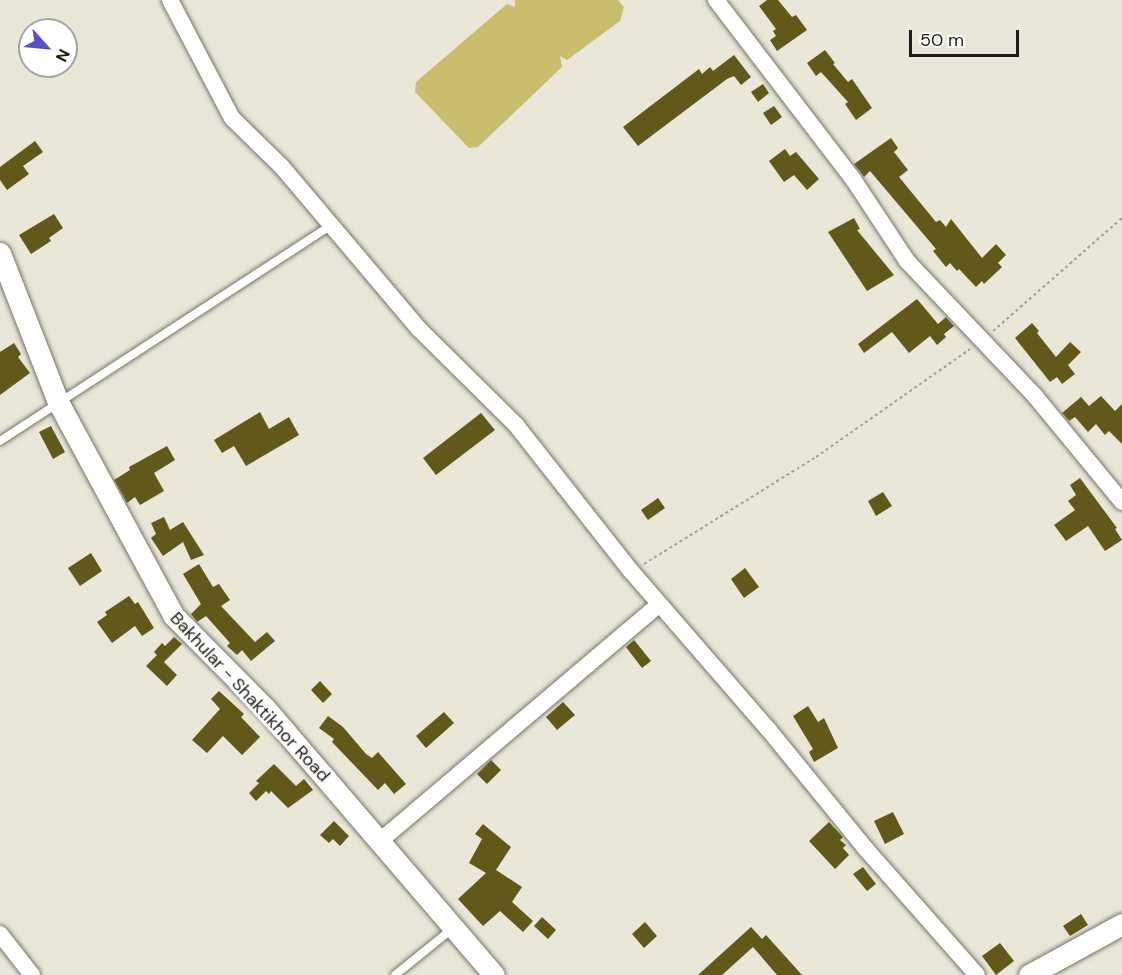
<!DOCTYPE html>
<style>
body{margin:0}
#map{position:relative;width:1122px;height:975px;overflow:hidden;background:#e9e7d8;font-family:"DM Sans",sans-serif}
div>[style]{position:absolute}
.water>*{inset:0;background:#cabe6e}
.building>*{inset:0;background:#61581a}
.path>*{height:2px;margin-top:-1px;transform-origin:0;background:repeating-linear-gradient(90deg,#a2a195 0 3px,transparent 0 6px)}
.roads{filter:drop-shadow(0 0 2px #777568) drop-shadow(0 0 2px #777568)}
.service>*{height:8px;margin:-4px;padding:0 4px;transform-origin:4px;border-radius:4px;background:#fff}
.minor>*{height:16px;margin:-8px;padding:0 8px;transform-origin:8px;border-radius:8px;background:#fff}
.tertiary>*{height:21px;margin:-10.5px;padding:0 10.5px;transform-origin:10.5px;border-radius:10.5px;background:#fff}
span{translate:-50% -50%;white-space:nowrap;text-align:center;line-height:1.15;-webkit-text-stroke:6px #fff;paint-order:stroke}
.street-label{font-size:18px;color:#1d1c17}
.north{position:absolute;left:18px;top:18px;width:60px;height:60px;box-sizing:border-box;background:#fff;border:2px solid #a5a4a2;border-radius:50%;rotate:117deg;font-size:16px;font-weight:700;line-height:24px;text-align:center;color:#1d1c17}
.north::after{content:'';display:block;margin:auto;width:21px;height:27px;background:#5950c8;clip-path:polygon(50% 0,100% 100%,50% 72%,0 100%)}
.scale{position:absolute;left:909px;top:30px;width:110px;height:27px;box-sizing:border-box;border:3px solid #1d1c17;border-top:0;padding-left:8px;font-size:18px;line-height:21px;white-space:nowrap;color:#1d1c17;-webkit-text-stroke:4px #fff;paint-order:stroke}
</style>
<div id="map">
<div class="water">
<i style="clip-path:polygon(515px 0,618px 0,624px 7px,620px 21px,567px 60px,560px 56px,562px 67px,478px 147px,469px 148px,415px 92px,416px 82px,507px 4px,515px 7px)"></i>
</div>
<div class="building">
<i style="clip-path:polygon(767px 0,778px 0,792px 17px,796px 15px,807px 30px,777px 51px,770px 40px,776px 36px,773px 31px,776px 29px,759px 6px)"></i>
<i style="clip-path:polygon(825px 50px,835px 63px,833px 64px,848px 82px,852px 79px,872px 108px,856px 120px,845px 104px,848px 102px,821px 72px,816px 76px,807px 63px)"></i>
<i style="clip-path:polygon(734px 55px,751px 77px,741px 85px,734px 76px,727px 79px,638px 146px,623px 127px,699px 69px,702px 74px,710px 67px,713px 71px)"></i>
<i style="clip-path:polygon(763px 84px,769px 93px,758px 102px,751px 92px)"></i>
<i style="clip-path:polygon(774px 106px,782px 117px,771px 125px,763px 113px)"></i>
<i style="clip-path:polygon(891px 138px,898px 148px,894px 152px,908px 170px,899px 177px,936px 222px,940px 220px,946px 227px,951px 219px,982px 258px,996px 244px,1006px 255px,998px 263px,1002px 267px,984px 284px,982px 281px,976px 287px,959px 269px,957px 271px,950px 263px,946px 267px,933px 251px,936px 249px,870px 171px,864px 177px,854px 164px)"></i>
<i style="clip-path:polygon(35px 141px,43px 152px,23px 166px,29px 174px,7px 190px,0 180px,0 167px)"></i>
<i style="clip-path:polygon(785px 149px,790px 156px,796px 152px,819px 179px,807px 190px,794px 175px,784px 182px,769px 161px)"></i>
<i style="clip-path:polygon(54px 214px,63px 228px,49px 238px,51px 241px,31px 254px,19px 235px)"></i>
<i style="clip-path:polygon(854px 218px,860px 229px,857px 230px,894px 275px,867px 291px,828px 232px)"></i>
<i style="clip-path:polygon(917px 299px,938px 324px,946px 317px,954px 326px,944px 334px,946px 337px,937px 345px,930px 336px,909px 353px,892px 332px,864px 353px,858px 344px)"></i>
<i style="clip-path:polygon(1032px 323px,1039px 331px,1037px 333px,1056px 357px,1070px 342px,1081px 352px,1068px 365px,1075px 374px,1062px 384px,1057px 377px,1050px 382px,1015px 338px)"></i>
<i style="clip-path:polygon(14px 343px,21px 354px,18px 357px,30px 373px,0 395px,0 352px)"></i>
<i style="clip-path:polygon(1101px 396px,1115px 411px,1122px 404px,1122px 444px,1109px 431px,1105px 435px,1096px 424px,1088px 432px,1075px 417px,1069px 421px,1062px 413px,1081px 397px,1089px 406px)"></i>
<i style="clip-path:polygon(260px 412px,269px 429px,289px 417px,299px 435px,246px 466px,234px 446px,222px 453px,214px 440px)"></i>
<i style="clip-path:polygon(481px 413px,495px 430px,436px 475px,423px 458px)"></i>
<i style="clip-path:polygon(51px 426px,65px 452px,53px 459px,39px 432px)"></i>
<i style="clip-path:polygon(167px 446px,175px 460px,154px 473px,164px 491px,140px 505px,135px 497px,127px 503px,114px 480px,130px 470px,129px 467px)"></i>
<i style="clip-path:polygon(1080px 478px,1117px 528px,1115px 529px,1122px 540px,1105px 551px,1088px 526px,1066px 541px,1054px 525px,1075px 510px,1068px 501px,1076px 495px,1070px 485px)"></i>
<i style="clip-path:polygon(883px 492px,892px 506px,876px 516px,868px 501px)"></i>
<i style="clip-path:polygon(658px 498px,665px 508px,648px 520px,641px 510px)"></i>
<i style="clip-path:polygon(164px 517px,170px 530px,183px 522px,204px 555px,191px 560px,183px 542px,163px 556px,151px 538px,156px 534px,151px 523px)"></i>
<i style="clip-path:polygon(91px 553px,102px 571px,80px 586px,68px 568px)"></i>
<i style="clip-path:polygon(199px 564px,213px 587px,219px 584px,230px 600px,221px 606px,255px 642px,267px 632px,275px 641px,251px 661px,242px 650px,237px 655px,227px 646px,230px 643px,206px 616px,197px 622px,191px 614px,201px 604px,183px 574px)"></i>
<i style="clip-path:polygon(745px 568px,759px 587px,744px 598px,731px 579px)"></i>
<i style="clip-path:polygon(129px 596px,135px 604px,138px 602px,154px 628px,142px 636px,135px 626px,112px 643px,97px 622px,107px 615px,105px 612px)"></i>
<i style="clip-path:polygon(174px 637px,182px 644px,164px 662px,177px 675px,167px 686px,146px 666px,157px 655px,154px 652px,162px 643px,165px 646px)"></i>
<i style="clip-path:polygon(634px 640px,651px 661px,642px 668px,626px 647px)"></i>
<i style="clip-path:polygon(320px 681px,332px 694px,323px 703px,311px 690px)"></i>
<i style="clip-path:polygon(219px 691px,244px 714px,241px 717px,260px 737px,242px 755px,223px 736px,207px 753px,192px 740px,220px 709px,211px 699px)"></i>
<i style="clip-path:polygon(563px 702px,575px 715px,557px 730px,546px 717px)"></i>
<i style="clip-path:polygon(808px 706px,818px 722px,824px 718px,838px 748px,814px 762px,809px 752px,813px 749px,793px 716px)"></i>
<i style="clip-path:polygon(444px 712px,454px 723px,426px 748px,416px 736px)"></i>
<i style="clip-path:polygon(328px 716px,343px 727px,366px 754px,372px 758px,378px 752px,406px 784px,394px 794px,385px 783px,378px 790px,332px 742px,334px 739px,319px 728px)"></i>
<i style="clip-path:polygon(491px 760px,501px 770px,487px 784px,477px 774px)"></i>
<i style="clip-path:polygon(274px 764px,296px 786px,304px 779px,313px 790px,288px 808px,271px 791px,269px 794px,266px 791px,256px 801px,249px 793px,259px 783px,256px 781px)"></i>
<i style="clip-path:polygon(893px 812px,904px 834px,885px 844px,874px 821px)"></i>
<i style="clip-path:polygon(334px 821px,349px 836px,340px 846px,333px 839px,329px 843px,320px 835px)"></i>
<i style="clip-path:polygon(829px 822px,843px 837px,840px 840px,846px 845px,843px 848px,849px 855px,835px 869px,809px 841px)"></i>
<i style="clip-path:polygon(483px 824px,511px 847px,496px 870px,522px 887px,512px 902px,533px 921px,523px 932px,500px 911px,483px 926px,458px 899px,486px 873px,469px 863px,482px 839px,475px 834px)"></i>
<i style="clip-path:polygon(863px 867px,876px 884px,867px 891px,853px 874px)"></i>
<i style="clip-path:polygon(1081px 914px,1088px 925px,1070px 936px,1063px 926px)"></i>
<i style="clip-path:polygon(542px 917px,556px 930px,548px 939px,534px 926px)"></i>
<i style="clip-path:polygon(645px 922px,657px 936px,644px 948px,632px 934px)"></i>
<i style="clip-path:polygon(751px 927px,762px 939px,766px 935px,802px 975px,777px 975px,753px 947px,722px 975px,698px 975px)"></i>
<i style="clip-path:polygon(1000px 943px,1014px 961px,996px 975px,982px 956px)"></i>
</div>
<div class="path">
<i style="left:993px;top:331px;width:171px;rotate:-41.2deg"></i>
<i style="left:644px;top:564px;width:203px;rotate:-31.9deg"></i>
<i style="left:816px;top:457px;width:188px;rotate:-35deg"></i>
</div>
<div class="roads">
<div class="service">
<i style="left:0;top:441px;width:395px;rotate:-33.1deg"></i>
<i style="left:395px;top:975px;width:75px;rotate:-39deg"></i>
</div>
<div class="minor">
<i style="left:170px;top:0;width:133px;rotate:62.3deg"></i>
<i style="left:232px;top:118px;width:70px;rotate:44.4deg"></i>
<i style="left:282px;top:167px;width:212px;rotate:49.8deg"></i>
<i style="left:419px;top:329px;width:136px;rotate:44.7deg"></i>
<i style="left:516px;top:425px;width:186px;rotate:51.8deg"></i>
<i style="left:631px;top:571px;width:209px;rotate:49.1deg"></i>
<i style="left:768px;top:729px;width:154px;rotate:50.8deg"></i>
<i style="left:865px;top:848px;width:169px;rotate:48.6deg"></i>
<i style="left:716px;top:0;width:225px;rotate:52.6deg"></i>
<i style="left:853px;top:179px;width:98px;rotate:56.6deg"></i>
<i style="left:907px;top:261px;width:186px;rotate:46.5deg"></i>
<i style="left:1035px;top:396px;width:137px;rotate:50.6deg"></i>
<i style="left:380px;top:841px;width:366px;rotate:-40.3deg"></i>
<i style="left:0;top:934px;width:52px;rotate:52deg"></i>
</div>
<div class="tertiary">
<i style="left:0;top:253px;width:160px;rotate:68.7deg"></i>
<i style="left:58px;top:402px;width:242px;rotate:61.6deg"></i>
<i style="left:173px;top:615px;width:132px;rotate:45.3deg"></i>
<i style="left:266px;top:709px;width:350px;rotate:49.4deg"></i>
<i style="left:1029px;top:975px;width:106px;rotate:-28.7deg"></i>
</div>
</div>
<div class="street-label">
<span style="left:250px;top:697px;rotate:47deg">Bakhular - Shaktikhor Road</span>
</div>
<div class="north">N</div>
<div class="scale">50 m</div>
</div>
